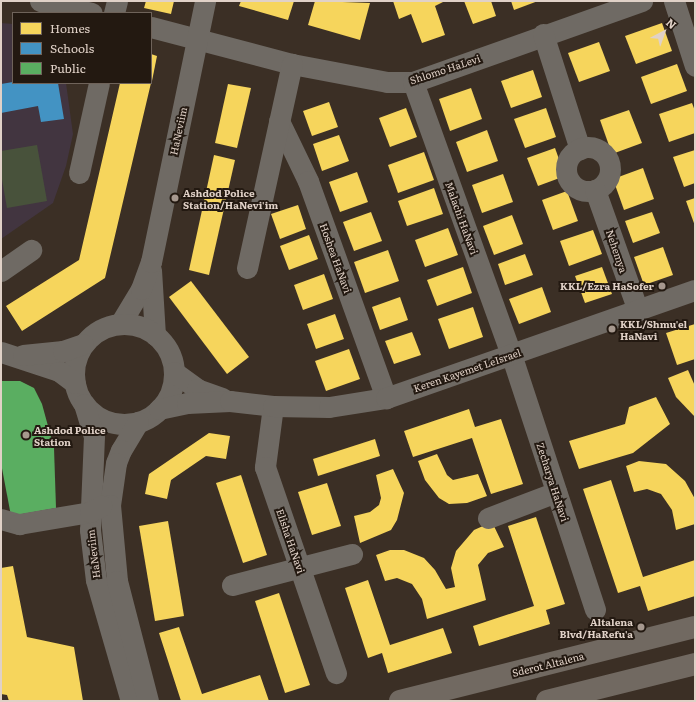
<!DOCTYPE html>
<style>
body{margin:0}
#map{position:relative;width:696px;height:702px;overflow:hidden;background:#3b2f25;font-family:Literata,serif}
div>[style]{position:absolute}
.education>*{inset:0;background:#423540}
.green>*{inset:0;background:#48523b}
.homes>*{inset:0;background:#f6d55c}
.schools>*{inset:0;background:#4393c3}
.public>*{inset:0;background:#5aae61}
.minor>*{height:21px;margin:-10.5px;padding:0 10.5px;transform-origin:10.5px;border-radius:10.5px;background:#6f6a64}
.minor>.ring{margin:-10.5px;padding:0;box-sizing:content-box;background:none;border:21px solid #6f6a64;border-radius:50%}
.major>*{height:22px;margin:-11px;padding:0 11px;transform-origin:11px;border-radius:11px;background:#716961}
.dots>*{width:11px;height:11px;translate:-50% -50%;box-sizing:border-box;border:2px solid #231911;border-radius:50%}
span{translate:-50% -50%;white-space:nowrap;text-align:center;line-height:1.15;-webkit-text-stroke:4px #231911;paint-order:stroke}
.street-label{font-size:10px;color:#e0d1c7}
.poi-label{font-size:10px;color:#e0d1c7;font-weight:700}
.left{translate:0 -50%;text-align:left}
.right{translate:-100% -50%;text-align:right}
.frame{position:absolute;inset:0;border:2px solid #e0d1c7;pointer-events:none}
.legend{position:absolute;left:12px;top:12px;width:140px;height:72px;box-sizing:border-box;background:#231911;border:1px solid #6f635a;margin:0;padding:5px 7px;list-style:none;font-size:12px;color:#e0d1c7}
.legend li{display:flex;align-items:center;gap:8px;height:20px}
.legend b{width:20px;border:1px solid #6f635a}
.north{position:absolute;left:644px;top:12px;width:40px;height:40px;-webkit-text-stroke:3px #231911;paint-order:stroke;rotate:41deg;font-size:11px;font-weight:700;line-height:16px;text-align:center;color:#e0d1c7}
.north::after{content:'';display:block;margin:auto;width:14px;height:18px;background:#e0d1c7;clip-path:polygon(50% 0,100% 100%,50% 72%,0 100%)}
</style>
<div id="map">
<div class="education">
<i style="clip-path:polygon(1px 23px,13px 24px,13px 83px,66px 83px,73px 134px,66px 166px,53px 203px,1px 239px)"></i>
</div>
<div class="green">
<i style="clip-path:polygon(37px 145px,47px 201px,7px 208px,1px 174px,1px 151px)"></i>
</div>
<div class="homes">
<i style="clip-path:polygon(146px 1px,174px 1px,171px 14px,144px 8px)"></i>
<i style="clip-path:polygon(241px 1px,294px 1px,288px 20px,239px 6px)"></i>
<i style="clip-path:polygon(315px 1px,370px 3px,360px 40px,308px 25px)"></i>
<i style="clip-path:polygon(393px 1px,445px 1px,435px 6px,445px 35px,422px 43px,411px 14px,399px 19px)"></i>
<i style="clip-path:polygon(464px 1px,491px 1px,496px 16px,473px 24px)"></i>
<i style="clip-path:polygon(511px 1px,538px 1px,514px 10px)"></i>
<i style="clip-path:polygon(662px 23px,672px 51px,636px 64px,625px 36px)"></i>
<i style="clip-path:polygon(599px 42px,610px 71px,579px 82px,568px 53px)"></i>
<i style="clip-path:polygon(151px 54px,157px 56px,152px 81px,151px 81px)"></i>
<i style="clip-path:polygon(677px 64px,687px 91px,651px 104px,641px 77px)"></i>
<i style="clip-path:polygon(533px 70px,542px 97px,511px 108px,501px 81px)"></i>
<i style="clip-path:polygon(120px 83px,151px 83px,105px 278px,22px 331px,6px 306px,79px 260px)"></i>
<i style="clip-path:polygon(228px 84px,251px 88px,237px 148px,215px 143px)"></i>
<i style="clip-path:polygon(471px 88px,482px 119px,450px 131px,439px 99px)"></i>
<i style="clip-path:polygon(329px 102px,338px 127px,312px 136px,303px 111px)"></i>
<i style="clip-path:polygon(692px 103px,695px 111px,695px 133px,669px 142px,659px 114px)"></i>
<i style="clip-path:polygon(406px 108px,417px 137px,390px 147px,379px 118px)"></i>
<i style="clip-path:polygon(546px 108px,556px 137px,525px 148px,514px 119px)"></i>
<i style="clip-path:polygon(629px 110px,642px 143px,612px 154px,600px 120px)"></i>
<i style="clip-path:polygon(487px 130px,498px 161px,467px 172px,456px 142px)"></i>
<i style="clip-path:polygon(339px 135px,349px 161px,322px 171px,313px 144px)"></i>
<i style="clip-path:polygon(555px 148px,565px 176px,538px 186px,527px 158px)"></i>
<i style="clip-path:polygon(695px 150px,695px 183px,684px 187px,673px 157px)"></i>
<i style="clip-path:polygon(424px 152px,434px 180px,398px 193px,388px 165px)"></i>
<i style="clip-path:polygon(214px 155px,235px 160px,209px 275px,189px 270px)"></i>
<i style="clip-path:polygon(643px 168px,654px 199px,624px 210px,613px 179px)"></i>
<i style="clip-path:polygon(357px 172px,368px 202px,340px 212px,329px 182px)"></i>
<i style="clip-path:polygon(503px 174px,513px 202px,482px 213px,472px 185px)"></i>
<i style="clip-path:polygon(434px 188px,443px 214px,407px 226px,398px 201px)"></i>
<i style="clip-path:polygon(567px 191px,578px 221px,553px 230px,542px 200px)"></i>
<i style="clip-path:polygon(695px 198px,695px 226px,686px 201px)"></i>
<i style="clip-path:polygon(298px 205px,306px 229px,280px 239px,271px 214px)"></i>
<i style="clip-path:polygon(371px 212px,382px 241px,354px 251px,343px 222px)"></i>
<i style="clip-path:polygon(652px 212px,660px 233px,633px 243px,625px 221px)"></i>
<i style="clip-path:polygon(512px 215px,523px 244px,494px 255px,483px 226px)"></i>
<i style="clip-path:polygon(448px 228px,458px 255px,425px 267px,415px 240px)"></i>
<i style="clip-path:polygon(593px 230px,602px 254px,569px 266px,560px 241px)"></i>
<i style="clip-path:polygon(309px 235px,318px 259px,289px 270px,280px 246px)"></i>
<i style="clip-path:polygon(663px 247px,673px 275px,644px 285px,634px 257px)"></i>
<i style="clip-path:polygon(388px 250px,399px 281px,365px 293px,354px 262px)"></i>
<i style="clip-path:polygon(525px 254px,533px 275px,505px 285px,498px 264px)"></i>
<i style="clip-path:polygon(463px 267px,472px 293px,437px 306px,427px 280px)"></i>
<i style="clip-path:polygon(602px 267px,612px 294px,585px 303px,575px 276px)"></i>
<i style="clip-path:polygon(324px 274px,333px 299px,303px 310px,294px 285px)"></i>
<i style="clip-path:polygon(191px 281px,249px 357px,227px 374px,169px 297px)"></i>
<i style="clip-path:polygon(542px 287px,551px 312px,519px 324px,509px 299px)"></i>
<i style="clip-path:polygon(400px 297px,408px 320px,380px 330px,372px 307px)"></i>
<i style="clip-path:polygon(473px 307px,483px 337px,449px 349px,438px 319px)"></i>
<i style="clip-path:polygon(335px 314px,344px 339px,316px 349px,307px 324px)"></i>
<i style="clip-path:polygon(695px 324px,695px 359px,677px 365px,666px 333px)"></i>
<i style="clip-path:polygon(412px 332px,421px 355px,394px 364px,385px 341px)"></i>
<i style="clip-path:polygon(349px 349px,360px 379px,326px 391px,315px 361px)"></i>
<i style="clip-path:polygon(688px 370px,695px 386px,695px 417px,676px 397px,668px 378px)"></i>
<i style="clip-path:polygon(656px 397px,670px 424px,633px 453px,579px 469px,569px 441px,625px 424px,629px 407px)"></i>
<i style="clip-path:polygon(469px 409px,475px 427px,501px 419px,523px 484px,491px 494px,472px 438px,413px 457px,404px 431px)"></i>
<i style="clip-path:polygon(209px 433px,230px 436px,226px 459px,206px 456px,171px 480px,167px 499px,145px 494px,149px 474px)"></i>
<i style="clip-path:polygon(375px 439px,380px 456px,318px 476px,313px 459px)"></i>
<i style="clip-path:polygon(437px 454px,447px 475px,453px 480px,478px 474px,487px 496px,467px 503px,449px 504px,439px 498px,425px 480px,418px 461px)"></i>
<i style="clip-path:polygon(639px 461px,666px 464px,685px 481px,695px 499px,695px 524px,676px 530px,672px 510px,661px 494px,647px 489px,634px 492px,626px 466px)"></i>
<i style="clip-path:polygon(393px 469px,404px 493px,397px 520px,391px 530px,360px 543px,354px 516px,370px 512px,379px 505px,381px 498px,376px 475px)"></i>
<i style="clip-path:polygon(241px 475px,267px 555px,243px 563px,216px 483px)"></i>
<i style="clip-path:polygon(611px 480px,643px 577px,695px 560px,695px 596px,648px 611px,640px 586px,618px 593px,583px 489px)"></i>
<i style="clip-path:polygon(327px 483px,341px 526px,312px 535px,298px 492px)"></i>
<i style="clip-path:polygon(536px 517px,565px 604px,546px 610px,550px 624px,479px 646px,473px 626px,534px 606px,508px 526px)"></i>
<i style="clip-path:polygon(168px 521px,184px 616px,155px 621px,139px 526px)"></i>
<i style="clip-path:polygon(492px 522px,504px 547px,488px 553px,478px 565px,486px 600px,427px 619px,422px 599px,412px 584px,397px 578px,385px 581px,376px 555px,390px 550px,404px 550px,424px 558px,435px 570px,446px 589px,455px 587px,451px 568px,456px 551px,474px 530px)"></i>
<i style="clip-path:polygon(13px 566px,27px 637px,74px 647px,83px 701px,9px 701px,7px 695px,1px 694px,1px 568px)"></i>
<i style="clip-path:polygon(368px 580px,390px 645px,443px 628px,452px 653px,388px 673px,382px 653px,368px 658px,345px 588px)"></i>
<i style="clip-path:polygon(279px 593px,310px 685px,285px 693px,255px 601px)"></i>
<i style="clip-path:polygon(179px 627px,202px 694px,260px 675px,269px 701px,181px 701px,159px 633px)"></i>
</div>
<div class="schools">
<i style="clip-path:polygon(13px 82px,58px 83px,64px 119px,41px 122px,38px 106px,1px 113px,1px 84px)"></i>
</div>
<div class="public">
<i style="clip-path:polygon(1px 381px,20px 381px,34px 388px,42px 404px,54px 448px,56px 508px,11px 516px,1px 463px)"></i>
</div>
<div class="minor">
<i style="left:40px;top:1px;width:53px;rotate:13deg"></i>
<i style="left:674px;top:1px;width:68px;rotate:72.1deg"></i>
<i style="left:114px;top:13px;width:12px;rotate:-76deg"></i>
<i style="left:151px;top:27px;width:146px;rotate:14.7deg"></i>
<i style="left:292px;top:64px;width:97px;rotate:10.7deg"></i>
<i style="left:387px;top:82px;width:26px"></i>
<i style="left:413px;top:82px;width:243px;rotate:-19.5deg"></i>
<i style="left:543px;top:34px;width:121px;rotate:72.2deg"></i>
<i style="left:413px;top:82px;width:289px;rotate:70.2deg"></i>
<i style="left:511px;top:354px;width:269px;rotate:71.8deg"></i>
<i style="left:279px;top:121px;width:67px;rotate:64.2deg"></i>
<i style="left:308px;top:181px;width:231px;rotate:70.2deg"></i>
<i class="ring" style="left:566px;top:147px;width:23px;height:23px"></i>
<i style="left:79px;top:173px;width:92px;rotate:-77.5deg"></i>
<i style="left:595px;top:190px;width:128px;rotate:70.4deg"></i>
<i style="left:247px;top:268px;width:209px;rotate:-77.6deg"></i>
<i style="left:151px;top:270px;width:65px;rotate:86.5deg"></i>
<i style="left:1px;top:271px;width:37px;rotate:-35deg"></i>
<i style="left:120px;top:324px;width:41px;rotate:-59deg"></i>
<i style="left:141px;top:289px;width:29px;rotate:-70deg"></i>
<i style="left:151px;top:262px;width:267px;rotate:-78.3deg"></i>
<i class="ring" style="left:74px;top:324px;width:79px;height:79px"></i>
<i style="left:1px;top:352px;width:61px;rotate:18.1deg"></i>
<i style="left:59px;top:371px;width:20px;rotate:37deg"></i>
<i style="left:23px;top:355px;width:40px;rotate:-5.7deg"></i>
<i style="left:63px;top:351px;width:21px;rotate:-19deg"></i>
<i style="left:174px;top:372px;width:29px;rotate:36deg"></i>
<i style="left:197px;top:389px;width:27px;rotate:20deg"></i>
<i style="left:84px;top:404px;width:34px;rotate:73deg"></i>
<i style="left:94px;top:436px;width:94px;rotate:92.4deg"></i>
<i style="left:90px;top:530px;width:50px;rotate:83.2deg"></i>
<i style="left:96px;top:580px;width:126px;rotate:73.9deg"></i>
<i style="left:273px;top:406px;width:62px;rotate:97.5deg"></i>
<i style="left:265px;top:467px;width:218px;rotate:71deg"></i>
<i style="left:159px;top:409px;width:29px;rotate:-12deg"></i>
<i style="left:187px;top:403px;width:43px;rotate:-2.7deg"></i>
<i style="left:230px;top:401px;width:43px;rotate:6.6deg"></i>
<i style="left:273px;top:406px;width:56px;rotate:1deg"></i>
<i style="left:329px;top:407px;width:58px;rotate:-9deg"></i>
<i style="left:386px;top:398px;width:327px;rotate:-19.3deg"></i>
<i style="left:138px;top:422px;width:33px;rotate:121deg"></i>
<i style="left:121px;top:450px;width:14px;rotate:111deg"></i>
<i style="left:116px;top:463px;width:42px;rotate:98.1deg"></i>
<i style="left:110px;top:505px;width:76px;rotate:84.7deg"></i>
<i style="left:117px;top:581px;width:124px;rotate:75.5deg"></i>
<i style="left:488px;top:518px;width:73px;rotate:-20.9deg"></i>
<i style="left:1px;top:519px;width:19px;rotate:16deg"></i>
<i style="left:19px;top:524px;width:72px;rotate:-9.6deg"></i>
<i style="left:90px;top:512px;width:13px;rotate:-29deg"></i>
<i style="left:232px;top:585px;width:124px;rotate:-14.5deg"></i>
</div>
<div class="major">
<i style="left:400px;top:701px;width:304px;rotate:-14.1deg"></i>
<i style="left:547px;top:701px;width:153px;rotate:-14deg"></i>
</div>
<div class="dots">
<i style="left:175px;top:198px;background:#a6988e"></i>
<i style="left:662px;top:286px;background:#a6988e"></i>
<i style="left:612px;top:329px;background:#a6988e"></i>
<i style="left:26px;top:435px;background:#a6988e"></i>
<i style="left:641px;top:627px;background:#a6988e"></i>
</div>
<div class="street-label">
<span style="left:445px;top:69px;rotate:-18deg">Shlomo HaLevi</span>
<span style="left:178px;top:131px;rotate:-78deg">HaNeviim</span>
<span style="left:462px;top:218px;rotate:70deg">Malachi HaNavi</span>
<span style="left:617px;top:251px;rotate:71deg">Nehemya</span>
<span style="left:336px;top:258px;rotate:70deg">Hoshea HaNavi</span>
<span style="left:467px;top:370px;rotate:-19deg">Keren Kayemet LeIsrael</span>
<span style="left:553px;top:482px;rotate:72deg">Zecharya HaNavi</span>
<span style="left:291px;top:541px;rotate:71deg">Elisha HaNavi</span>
<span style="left:93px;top:554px;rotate:-97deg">HaNeviim</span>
<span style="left:548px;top:664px;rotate:-14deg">Sderot Altalena</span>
</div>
<div class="poi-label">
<span class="left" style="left:183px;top:198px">Ashdod Police<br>Station/HaNevi'im</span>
<span class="right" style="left:654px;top:286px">KKL/Ezra HaSofer</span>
<span class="left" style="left:620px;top:329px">KKL/Shmu'el<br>HaNavi</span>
<span class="left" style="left:34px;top:435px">Ashdod Police<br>Station</span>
<span class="right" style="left:633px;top:627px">Altalena<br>Blvd/HaRefu'a</span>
</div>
<div class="frame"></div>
<ul class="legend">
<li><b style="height:11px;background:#f6d55c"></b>Homes</li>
<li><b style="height:11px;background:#4393c3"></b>Schools</li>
<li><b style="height:11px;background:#5aae61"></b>Public</li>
</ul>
<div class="north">N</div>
</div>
